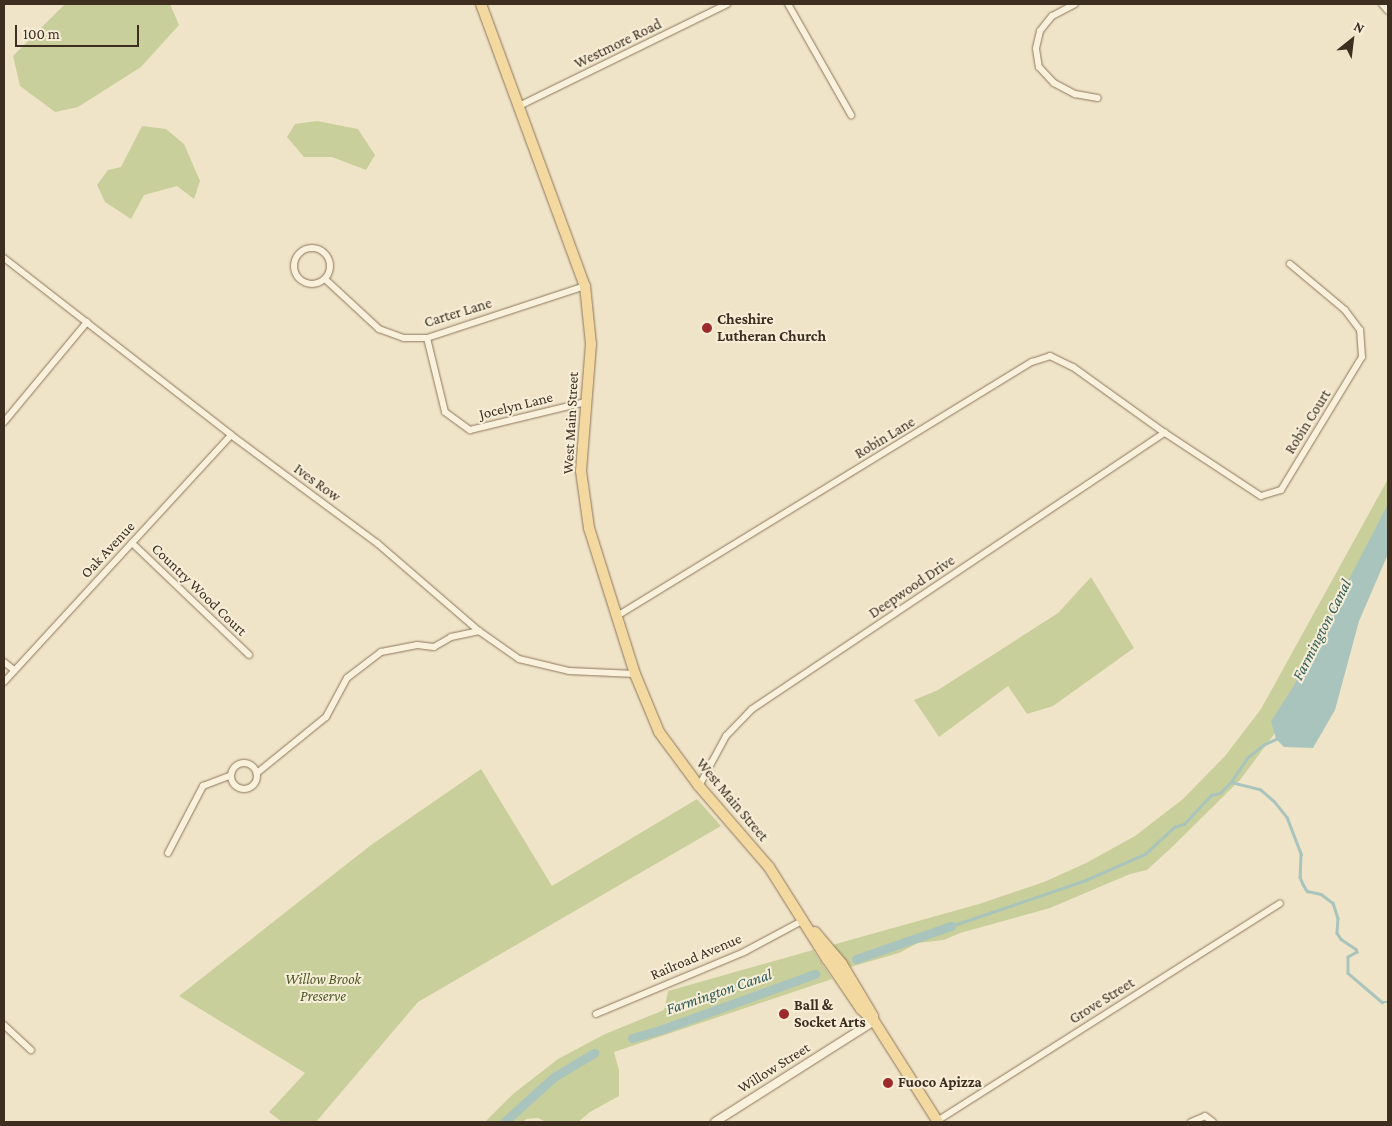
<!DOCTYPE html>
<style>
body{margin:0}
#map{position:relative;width:1392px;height:1126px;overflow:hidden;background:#f0e4c8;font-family:"Crimson Pro",serif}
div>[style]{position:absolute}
.green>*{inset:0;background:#c9cf9b}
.water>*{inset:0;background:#a9c4bc}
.stream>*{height:2.5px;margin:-1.25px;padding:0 1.25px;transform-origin:1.25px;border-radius:1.25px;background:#a9c4bc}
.canal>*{height:9px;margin:-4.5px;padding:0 4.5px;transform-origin:4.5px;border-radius:4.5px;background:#a9c4bc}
.roads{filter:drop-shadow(0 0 1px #8d765c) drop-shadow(0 0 1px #8d765c)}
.minor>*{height:6px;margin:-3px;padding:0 3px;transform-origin:3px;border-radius:3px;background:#faf1dc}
.minor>.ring{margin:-3px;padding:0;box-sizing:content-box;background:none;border:6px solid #faf1dc;border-radius:50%}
.tertiary>*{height:8px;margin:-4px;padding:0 4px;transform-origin:4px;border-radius:4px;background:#faf1dc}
.primary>*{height:10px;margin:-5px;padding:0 5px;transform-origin:5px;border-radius:5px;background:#f3d9a0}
.dots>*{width:14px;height:14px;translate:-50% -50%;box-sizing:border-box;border:2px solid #f7eed8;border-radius:50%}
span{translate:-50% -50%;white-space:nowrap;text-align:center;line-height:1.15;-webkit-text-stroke:4px #f7eed8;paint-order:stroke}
.street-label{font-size:15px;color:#3d2e20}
.poi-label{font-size:15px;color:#3d2e20;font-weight:700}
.left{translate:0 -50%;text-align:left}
.park-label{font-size:15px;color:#4d5a26;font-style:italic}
.water-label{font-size:16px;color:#2f5d5a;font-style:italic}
.frame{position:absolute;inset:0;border:5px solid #3d2e20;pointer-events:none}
.north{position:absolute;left:1327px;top:15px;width:50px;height:50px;-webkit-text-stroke:4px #f7eed8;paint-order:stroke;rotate:29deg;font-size:14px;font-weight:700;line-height:20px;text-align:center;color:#3d2e20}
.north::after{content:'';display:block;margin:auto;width:18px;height:22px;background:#3d2e20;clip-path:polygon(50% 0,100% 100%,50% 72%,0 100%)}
.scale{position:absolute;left:15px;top:25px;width:124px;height:22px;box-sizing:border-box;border:2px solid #3d2e20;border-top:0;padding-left:6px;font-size:15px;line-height:18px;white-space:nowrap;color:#3d2e20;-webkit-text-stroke:4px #f7eed8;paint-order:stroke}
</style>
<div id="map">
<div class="green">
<i style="clip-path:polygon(65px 4px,170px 4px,179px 25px,141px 67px,78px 107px,55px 112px,20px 86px,13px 56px)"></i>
<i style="clip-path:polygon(317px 121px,358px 129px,375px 155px,366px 170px,332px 157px,304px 157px,287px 137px,295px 124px)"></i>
<i style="clip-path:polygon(142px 126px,166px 129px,184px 144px,200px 181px,194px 199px,177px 186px,144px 195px,131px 219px,105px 202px,97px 185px,108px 170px,121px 167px)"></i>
<i style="clip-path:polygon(1388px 479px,1388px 534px,1284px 721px,1240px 780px,1170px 849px,1147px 870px,1130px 874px,1050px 908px,960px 933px,944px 940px,918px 943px,899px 953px,847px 968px,832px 945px,979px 904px,1044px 882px,1086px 863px,1135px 836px,1183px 799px,1225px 756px,1261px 709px)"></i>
<i style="clip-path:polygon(1091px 577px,1134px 648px,1053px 706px,1027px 714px,1008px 686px,939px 737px,914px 700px,938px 690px,1058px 613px)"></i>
<i style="clip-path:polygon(481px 769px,552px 886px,697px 799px,721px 826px,418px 1002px,316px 1122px,282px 1122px,269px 1112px,305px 1073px,179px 996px,371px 845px)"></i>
<i style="clip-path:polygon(813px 950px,832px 979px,614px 1052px,619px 1070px,619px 1096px,590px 1112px,578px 1122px,546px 1122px,538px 1118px,526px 1119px,523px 1122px,485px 1122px,513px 1094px,558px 1059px,605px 1034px,664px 1010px,668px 991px)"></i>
</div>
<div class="water">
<i style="clip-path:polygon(1388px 504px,1388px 554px,1359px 621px,1335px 710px,1313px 748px,1284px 747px,1276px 739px,1271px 721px,1293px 687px)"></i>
</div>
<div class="stream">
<i style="left:1231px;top:782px;width:30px;rotate:14deg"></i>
<i style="left:1260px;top:789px;width:18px;rotate:41deg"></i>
<i style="left:1274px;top:801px;width:21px;rotate:51deg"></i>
<i style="left:1287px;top:817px;width:40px;rotate:69deg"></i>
<i style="left:1301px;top:854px;width:23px;rotate:92deg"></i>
<i style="left:1300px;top:877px;width:8px;rotate:67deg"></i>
<i style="left:1303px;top:884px;width:8px;rotate:60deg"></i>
<i style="left:1307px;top:891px;width:14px;rotate:12deg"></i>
<i style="left:1321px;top:894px;width:15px;rotate:37deg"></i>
<i style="left:1333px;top:903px;width:16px;rotate:72deg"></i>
<i style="left:1338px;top:918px;width:15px;rotate:94deg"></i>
<i style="left:1337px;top:933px;width:7px;rotate:56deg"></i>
<i style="left:1341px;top:939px;width:18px;rotate:34deg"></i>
<i style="left:1356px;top:949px;width:3px;rotate:72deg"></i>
<i style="left:1357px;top:952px;width:10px;rotate:151deg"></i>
<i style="left:1348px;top:957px;width:16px;rotate:90deg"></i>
<i style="left:1348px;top:973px;width:45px;rotate:40.5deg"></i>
<i style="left:1382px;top:1002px;width:6px"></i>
<i style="left:951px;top:926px;width:143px;rotate:-18.8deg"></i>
<i style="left:1086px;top:880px;width:64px;rotate:-23.8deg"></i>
<i style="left:1145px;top:854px;width:40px;rotate:-43deg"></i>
<i style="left:1174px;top:827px;width:10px;rotate:-17deg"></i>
<i style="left:1184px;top:824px;width:40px;rotate:-47deg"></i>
<i style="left:1211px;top:795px;width:9px;rotate:-13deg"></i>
<i style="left:1220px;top:793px;width:16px;rotate:-45deg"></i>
<i style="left:1231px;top:782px;width:29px;rotate:-56deg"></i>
<i style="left:1247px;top:758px;width:21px;rotate:-39deg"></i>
<i style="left:1263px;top:745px;width:14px;rotate:-25deg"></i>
</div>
<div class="canal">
<i style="left:856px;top:959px;width:101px;rotate:-19.2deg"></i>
<i style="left:632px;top:1038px;width:29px;rotate:-16deg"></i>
<i style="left:660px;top:1030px;width:165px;rotate:-19.9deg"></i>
<i style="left:504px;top:1122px;width:67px;rotate:-42deg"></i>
<i style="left:554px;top:1077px;width:47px;rotate:-31deg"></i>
</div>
<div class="roads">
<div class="minor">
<i style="left:788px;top:4px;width:128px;rotate:60.4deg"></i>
<i style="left:1075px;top:4px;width:26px;rotate:152deg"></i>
<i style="left:1052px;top:16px;width:19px;rotate:129deg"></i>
<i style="left:1040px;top:31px;width:18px;rotate:103deg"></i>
<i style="left:1036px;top:49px;width:18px;rotate:81deg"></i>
<i style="left:1039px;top:67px;width:22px;rotate:47deg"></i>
<i style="left:1054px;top:83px;width:24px;rotate:28deg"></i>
<i style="left:1075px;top:94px;width:23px;rotate:10deg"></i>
<i style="left:1382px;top:4px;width:9px;rotate:49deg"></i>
<i style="left:519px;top:106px;width:232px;rotate:-26.1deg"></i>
<i class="ring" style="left:294px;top:248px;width:30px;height:30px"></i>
<i style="left:4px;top:258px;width:288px;rotate:37.9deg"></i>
<i style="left:231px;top:435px;width:182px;rotate:36.5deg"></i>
<i style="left:377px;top:543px;width:135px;rotate:40.8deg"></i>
<i style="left:479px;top:631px;width:49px;rotate:35deg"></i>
<i style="left:519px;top:659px;width:51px;rotate:13.5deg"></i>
<i style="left:569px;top:671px;width:66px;rotate:2.6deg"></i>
<i style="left:325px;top:279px;width:74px;rotate:42.8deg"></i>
<i style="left:379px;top:329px;width:27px;rotate:20deg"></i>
<i style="left:404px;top:338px;width:23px"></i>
<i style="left:427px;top:338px;width:166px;rotate:-18.2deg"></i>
<i style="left:427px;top:338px;width:76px;rotate:76.3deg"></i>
<i style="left:445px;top:412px;width:31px;rotate:36deg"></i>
<i style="left:470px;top:430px;width:119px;rotate:-13.6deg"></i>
<i style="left:4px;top:422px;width:130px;rotate:-50.3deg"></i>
<i style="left:132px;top:543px;width:162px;rotate:43.7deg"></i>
<i style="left:617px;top:616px;width:487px;rotate:-31.5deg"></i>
<i style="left:1032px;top:362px;width:19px;rotate:-18deg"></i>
<i style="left:1050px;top:356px;width:25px;rotate:26deg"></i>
<i style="left:1073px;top:367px;width:113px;rotate:35.7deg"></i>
<i style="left:1165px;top:433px;width:115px;rotate:33.3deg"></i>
<i style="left:1261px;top:496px;width:21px;rotate:-17deg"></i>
<i style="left:1281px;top:490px;width:156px;rotate:-58.7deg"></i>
<i style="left:1362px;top:357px;width:27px;rotate:-94deg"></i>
<i style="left:1360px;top:330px;width:25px;rotate:-127deg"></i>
<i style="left:1345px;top:310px;width:72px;rotate:-140.1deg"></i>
<i style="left:4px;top:662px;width:13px;rotate:39deg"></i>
<i style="left:4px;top:682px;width:335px;rotate:-47.4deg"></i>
<i class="ring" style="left:231px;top:763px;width:20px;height:20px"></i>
<i style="left:257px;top:773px;width:89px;rotate:-39.1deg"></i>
<i style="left:326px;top:717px;width:44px;rotate:-61.7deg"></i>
<i style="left:347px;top:678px;width:43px;rotate:-37.4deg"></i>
<i style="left:381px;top:652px;width:37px;rotate:-11deg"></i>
<i style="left:417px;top:645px;width:17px;rotate:7deg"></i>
<i style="left:434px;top:647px;width:20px;rotate:-30deg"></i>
<i style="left:451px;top:637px;width:29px;rotate:-12deg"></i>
<i style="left:699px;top:786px;width:57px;rotate:-61.6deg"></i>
<i style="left:726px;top:736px;width:37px;rotate:-46deg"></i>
<i style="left:752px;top:709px;width:497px;rotate:-33.8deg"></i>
<i style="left:168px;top:853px;width:76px;rotate:-62.4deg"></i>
<i style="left:203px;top:786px;width:30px;rotate:-21deg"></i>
<i style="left:596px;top:1014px;width:160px;rotate:-22.7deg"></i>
<i style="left:744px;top:952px;width:68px;rotate:-28.1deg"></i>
<i style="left:4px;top:1025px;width:37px;rotate:43deg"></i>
<i style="left:937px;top:1121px;width:406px;rotate:-32.4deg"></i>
<i style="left:1191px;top:1122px;width:15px;rotate:-23deg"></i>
<i style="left:1205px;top:1116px;width:10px;rotate:37deg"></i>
</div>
<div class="tertiary">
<i style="left:715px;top:1122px;width:188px;rotate:-32.4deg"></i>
</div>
<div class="primary">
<i style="left:481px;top:4px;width:301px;rotate:69.8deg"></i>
<i style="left:585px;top:286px;width:58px;rotate:84.1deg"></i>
<i style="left:591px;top:344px;width:127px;rotate:94.5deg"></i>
<i style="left:581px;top:471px;width:58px;rotate:82deg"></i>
<i style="left:589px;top:528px;width:153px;rotate:72.5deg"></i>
<i style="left:635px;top:674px;width:63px;rotate:67.5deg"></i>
<i style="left:659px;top:732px;width:67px;rotate:53.5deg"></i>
<i style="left:699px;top:786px;width:107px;rotate:49.2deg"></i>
<i style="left:769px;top:867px;width:109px;rotate:57.8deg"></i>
<i style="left:827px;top:959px;width:60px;rotate:55.8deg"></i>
<i style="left:861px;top:1009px;width:18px;rotate:43deg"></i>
<i style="left:874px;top:1021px;width:120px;rotate:57.6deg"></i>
<i style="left:815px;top:932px;width:42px;rotate:49.8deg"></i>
<i style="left:842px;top:964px;width:61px;rotate:59.2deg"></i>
</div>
</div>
<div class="dots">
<i style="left:707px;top:328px;background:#9e2a2b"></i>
<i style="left:784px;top:1014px;background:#9e2a2b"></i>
<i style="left:888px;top:1083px;background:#9e2a2b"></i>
</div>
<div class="street-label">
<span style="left:618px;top:44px;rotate:-26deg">Westmore Road</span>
<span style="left:458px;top:313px;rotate:-17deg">Carter Lane</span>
<span style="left:516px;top:406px;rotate:-14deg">Jocelyn Lane</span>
<span style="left:1308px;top:422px;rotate:-58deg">Robin Court</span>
<span style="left:571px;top:423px;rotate:-87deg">West Main Street</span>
<span style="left:885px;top:438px;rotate:-31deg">Robin Lane</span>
<span style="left:317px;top:483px;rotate:36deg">Ives Row</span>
<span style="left:108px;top:550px;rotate:-47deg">Oak Avenue</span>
<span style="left:912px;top:587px;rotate:-34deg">Deepwood Drive</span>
<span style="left:199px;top:590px;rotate:44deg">Country Wood Court</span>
<span style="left:732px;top:800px;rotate:50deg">West Main Street</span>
<span style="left:696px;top:957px;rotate:-23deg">Railroad Avenue</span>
<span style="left:1102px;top:1001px;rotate:-32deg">Grove Street</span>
<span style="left:774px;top:1068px;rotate:-32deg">Willow Street</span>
</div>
<div class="poi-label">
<span class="left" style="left:717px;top:328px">Cheshire<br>Lutheran Church</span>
<span class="left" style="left:794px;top:1014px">Ball &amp;<br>Socket Arts</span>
<span class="left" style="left:898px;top:1083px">Fuoco Apizza</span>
</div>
<div class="park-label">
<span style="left:323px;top:988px">Willow Brook<br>Preserve</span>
</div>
<div class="water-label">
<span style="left:1322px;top:630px;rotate:-63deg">Farmington Canal</span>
<span style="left:719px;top:992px;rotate:-19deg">Farmington Canal</span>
</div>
<div class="frame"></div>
<div class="north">N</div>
<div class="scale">100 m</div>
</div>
